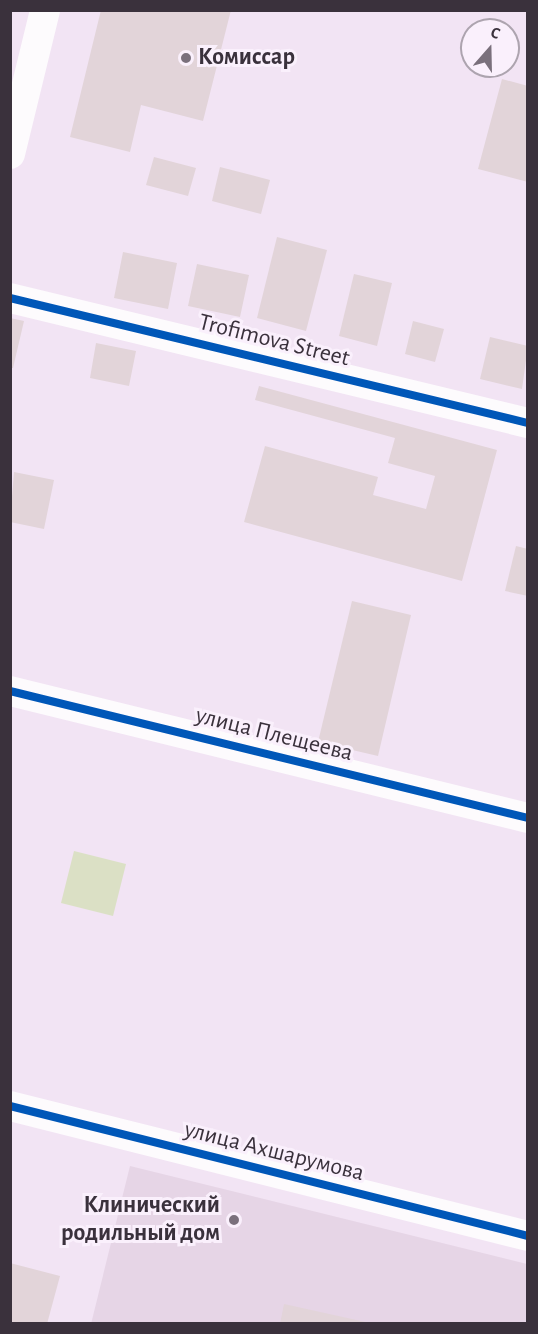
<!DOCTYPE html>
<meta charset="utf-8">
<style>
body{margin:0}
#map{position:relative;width:538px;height:1334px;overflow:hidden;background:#f2e4f4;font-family:"Alegreya Sans",sans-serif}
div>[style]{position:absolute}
.medical>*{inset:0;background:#e6d5e6}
.green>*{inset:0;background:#dbe0c5}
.building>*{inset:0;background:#e2d4d9}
.minor>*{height:30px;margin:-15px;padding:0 15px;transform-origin:15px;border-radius:15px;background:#fdfbfd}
.cycleway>*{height:8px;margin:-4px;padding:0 4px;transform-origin:4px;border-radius:4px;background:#0057b8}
.dots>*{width:16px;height:16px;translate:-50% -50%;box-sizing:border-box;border:3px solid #faf0fc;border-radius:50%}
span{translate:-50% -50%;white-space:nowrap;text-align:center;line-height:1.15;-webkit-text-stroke:6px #faf0fc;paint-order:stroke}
.poi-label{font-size:24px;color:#3a313c;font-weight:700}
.left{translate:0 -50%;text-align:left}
.right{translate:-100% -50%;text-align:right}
.street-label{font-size:24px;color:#3a313c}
.frame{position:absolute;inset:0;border:12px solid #3a313c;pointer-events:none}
.north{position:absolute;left:460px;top:18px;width:60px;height:60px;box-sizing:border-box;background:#faf0fc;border:2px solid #ada4af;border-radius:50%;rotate:20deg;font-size:16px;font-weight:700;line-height:24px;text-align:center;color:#3a313c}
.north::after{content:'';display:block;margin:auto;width:21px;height:27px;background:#7a707c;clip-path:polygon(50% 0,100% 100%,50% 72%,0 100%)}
</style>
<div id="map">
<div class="medical">
<i style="clip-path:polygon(130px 1166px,527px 1264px,527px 1323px,91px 1324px)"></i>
</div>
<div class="green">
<i style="clip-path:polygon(74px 851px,126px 864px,113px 916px,61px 903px)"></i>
</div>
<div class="building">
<i style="clip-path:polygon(101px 10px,231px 10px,203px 121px,141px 105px,130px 152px,70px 137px)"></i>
<i style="clip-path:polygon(502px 79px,528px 86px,528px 182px,478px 169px)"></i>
<i style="clip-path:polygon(154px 157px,196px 168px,188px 196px,146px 185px)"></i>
<i style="clip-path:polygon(220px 167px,270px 180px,261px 214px,212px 201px)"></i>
<i style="clip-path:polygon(277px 237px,327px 250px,306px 331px,257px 318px)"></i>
<i style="clip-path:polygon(123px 252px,177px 263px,168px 309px,114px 298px)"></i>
<i style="clip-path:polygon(197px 264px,249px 275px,240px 317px,188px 306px)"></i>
<i style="clip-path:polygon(354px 274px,392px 283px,377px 346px,339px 336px)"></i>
<i style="clip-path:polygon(10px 318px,24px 321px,13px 368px,10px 368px)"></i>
<i style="clip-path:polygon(413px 321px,444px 329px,435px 362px,405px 354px)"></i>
<i style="clip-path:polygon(490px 337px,528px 346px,522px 389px,480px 379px)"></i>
<i style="clip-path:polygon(96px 343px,136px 351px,129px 386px,90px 378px)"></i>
<i style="clip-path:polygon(259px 386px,497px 450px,462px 581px,244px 522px,265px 446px,378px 477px,373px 495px,426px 509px,435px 476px,388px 463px,395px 438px,255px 400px)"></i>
<i style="clip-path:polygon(14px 472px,54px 480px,44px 529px,10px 522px)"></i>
<i style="clip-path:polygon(516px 546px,528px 549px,528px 596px,505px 591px)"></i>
<i style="clip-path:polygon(352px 601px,411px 615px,378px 756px,318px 742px)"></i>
<i style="clip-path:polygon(10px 1263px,60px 1276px,47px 1324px,10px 1324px)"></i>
<i style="clip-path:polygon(284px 1304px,370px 1323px,370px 1324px,280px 1324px)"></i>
</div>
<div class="minor">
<i style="left:10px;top:154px;width:148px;rotate:-76.3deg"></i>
<i style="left:10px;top:298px;width:533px;rotate:13.57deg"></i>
<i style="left:10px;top:691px;width:533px;rotate:13.78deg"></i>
<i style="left:10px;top:1106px;width:534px;rotate:14.09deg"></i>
</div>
<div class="cycleway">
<i style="left:10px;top:298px;width:533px;rotate:13.57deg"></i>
<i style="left:10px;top:691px;width:533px;rotate:13.78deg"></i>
<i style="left:10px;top:1106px;width:534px;rotate:14.09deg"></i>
</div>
<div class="dots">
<i style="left:186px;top:58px;background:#7a707c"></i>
<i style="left:234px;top:1220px;background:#7a707c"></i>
</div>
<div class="poi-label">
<span class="left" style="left:198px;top:58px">Комиссар</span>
<span class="right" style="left:220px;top:1220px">Клинический<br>родильный дом</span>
</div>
<div class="street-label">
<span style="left:274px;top:341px;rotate:14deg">Trofimova Street</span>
<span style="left:274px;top:735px;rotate:14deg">улица Плещеева</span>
<span style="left:274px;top:1152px;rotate:14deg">улица Ахшарумова</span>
</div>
<div class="frame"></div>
<div class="north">С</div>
</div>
